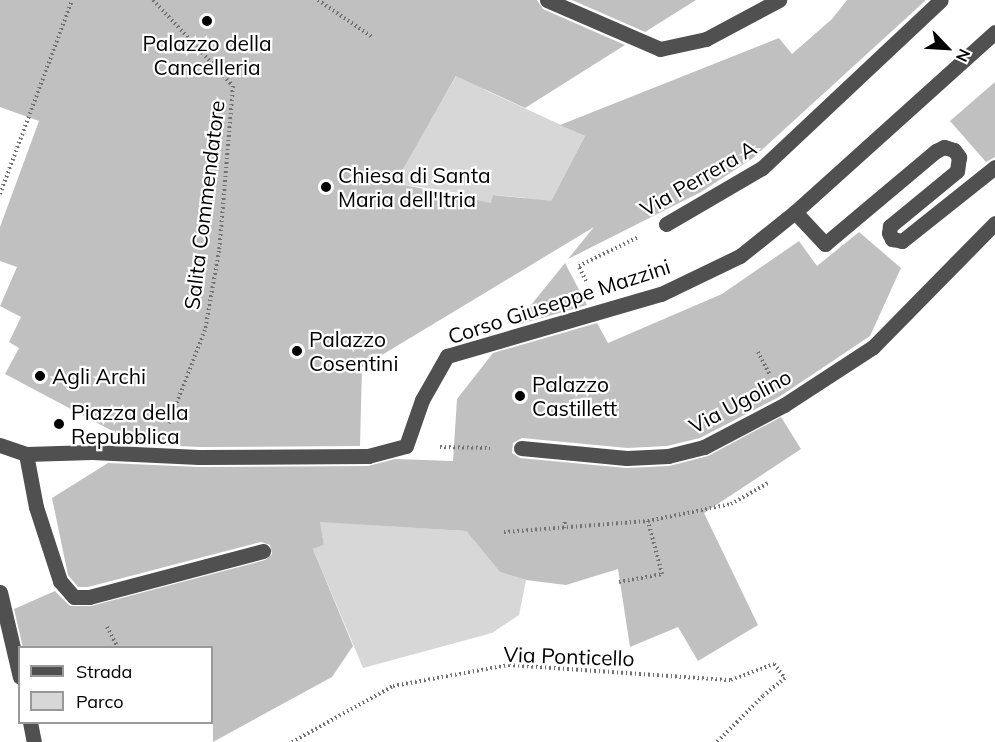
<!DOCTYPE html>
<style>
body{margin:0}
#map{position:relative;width:995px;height:742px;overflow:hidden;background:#fff;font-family:Mulish,sans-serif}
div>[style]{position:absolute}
.green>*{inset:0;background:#d7d7d7}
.building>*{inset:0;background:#c0c0c0}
.path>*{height:4px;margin-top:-2px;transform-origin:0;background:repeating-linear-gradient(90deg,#727272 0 1.5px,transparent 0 4.5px)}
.minor>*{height:15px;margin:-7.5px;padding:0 7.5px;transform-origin:7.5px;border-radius:7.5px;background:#505050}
.dots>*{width:16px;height:16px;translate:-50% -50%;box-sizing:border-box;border:3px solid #fff;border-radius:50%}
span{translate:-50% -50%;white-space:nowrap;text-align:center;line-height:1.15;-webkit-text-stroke:4.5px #fff;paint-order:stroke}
.poi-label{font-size:21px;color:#000}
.left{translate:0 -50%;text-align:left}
.street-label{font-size:21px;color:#000}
.legend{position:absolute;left:18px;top:646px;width:195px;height:78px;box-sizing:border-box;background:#fff;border:2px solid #999;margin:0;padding:8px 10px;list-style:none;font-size:18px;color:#000}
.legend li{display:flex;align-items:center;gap:12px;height:30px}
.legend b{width:30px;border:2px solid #999}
.north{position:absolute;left:917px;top:18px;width:60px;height:60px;-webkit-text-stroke:4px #fff;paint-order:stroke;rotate:115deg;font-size:16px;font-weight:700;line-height:24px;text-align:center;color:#000}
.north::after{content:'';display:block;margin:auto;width:21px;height:27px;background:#000;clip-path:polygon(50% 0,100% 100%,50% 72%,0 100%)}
</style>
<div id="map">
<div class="green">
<i style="clip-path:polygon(464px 63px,485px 90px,585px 136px,552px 199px,553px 218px,525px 198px,494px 195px,490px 208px,457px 205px,459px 193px,394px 183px)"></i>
<i style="clip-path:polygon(370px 514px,373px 525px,466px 531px,500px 572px,526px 580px,519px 615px,492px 633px,363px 668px,313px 549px,324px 545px,319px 519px)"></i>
</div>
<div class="building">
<i style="clip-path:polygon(0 0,537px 0,543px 9px,625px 45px,525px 108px,456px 76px,395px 183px,491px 203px,493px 195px,551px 201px,585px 136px,560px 125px,779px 38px,792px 54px,832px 19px,847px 0,926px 0,753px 158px,701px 192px,568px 259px,594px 227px,362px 367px,360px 446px,199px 447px,137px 444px,5px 374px,19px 348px,9px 342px,21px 317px,0 306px,17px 267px,0 261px,0 227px,39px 121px,0 107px)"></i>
<i style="clip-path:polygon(572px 0,696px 0,645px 32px)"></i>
<i style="clip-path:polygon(995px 82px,995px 157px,986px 162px,950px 121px)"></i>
<i style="clip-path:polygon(859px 232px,901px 268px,870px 336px,779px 397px,700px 438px,667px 446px,627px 448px,522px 438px,513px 443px,512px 453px,520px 458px,626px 468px,669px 466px,708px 456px,781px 417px,801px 449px,704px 513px,758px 625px,698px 661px,678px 627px,630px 647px,618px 569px,566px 585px,526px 580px,500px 572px,466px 531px,320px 522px,324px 545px,313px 549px,353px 646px,332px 677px,213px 742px,212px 648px,23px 648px,14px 609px,55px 591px,70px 606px,91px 606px,265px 560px,272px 554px,270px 545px,261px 542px,88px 587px,78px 587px,68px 575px,52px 498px,108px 463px,199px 467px,368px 466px,395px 459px,453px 461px,457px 399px,493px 353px,597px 323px,608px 343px,722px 294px,799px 241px,817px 266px)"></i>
<i style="clip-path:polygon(565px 263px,587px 305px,514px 326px)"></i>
</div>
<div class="path">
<i style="left:153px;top:0;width:117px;rotate:47.1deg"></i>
<i style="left:233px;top:86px;width:166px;rotate:94.8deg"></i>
<i style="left:219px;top:251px;width:80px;rotate:100deg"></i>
<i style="left:205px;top:330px;width:100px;rotate:111.2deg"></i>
<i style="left:318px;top:0;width:65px;rotate:34.4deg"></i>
<i style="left:0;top:194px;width:207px;rotate:-69.6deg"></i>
<i style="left:586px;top:281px;width:17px;rotate:-115deg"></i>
<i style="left:579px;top:266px;width:66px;rotate:-26.2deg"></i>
<i style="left:758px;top:352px;width:25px;rotate:63deg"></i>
<i style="left:440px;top:447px;width:50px;rotate:1.1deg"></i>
<i style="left:564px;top:528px;width:8px;rotate:-83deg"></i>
<i style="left:504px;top:532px;width:144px;rotate:-4.4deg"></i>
<i style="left:648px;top:521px;width:85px;rotate:-11.6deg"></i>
<i style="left:731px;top:504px;width:43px;rotate:-29.6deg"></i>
<i style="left:619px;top:582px;width:44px;rotate:-10.5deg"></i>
<i style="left:662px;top:574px;width:55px;rotate:-104.8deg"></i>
<i style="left:107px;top:627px;width:24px;rotate:62deg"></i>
<i style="left:292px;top:742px;width:115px;rotate:-29deg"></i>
<i style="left:393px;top:686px;width:118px;rotate:-10.3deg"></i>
<i style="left:509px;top:665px;width:223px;rotate:3.9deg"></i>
<i style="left:731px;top:680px;width:46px;rotate:-20.4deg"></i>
<i style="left:774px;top:664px;width:18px;rotate:52deg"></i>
<i style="left:785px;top:678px;width:28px;rotate:141deg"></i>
<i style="left:763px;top:696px;width:65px;rotate:135deg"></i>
</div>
<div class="minor">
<i style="left:547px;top:0;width:123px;rotate:23.4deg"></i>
<i style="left:660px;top:49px;width:47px;rotate:-12.3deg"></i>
<i style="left:706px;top:39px;width:83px;rotate:-28.1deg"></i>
<i style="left:795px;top:212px;width:44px;rotate:46.8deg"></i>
<i style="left:825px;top:244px;width:145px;rotate:-40deg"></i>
<i style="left:936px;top:151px;width:9px;rotate:-27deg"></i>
<i style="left:944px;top:147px;width:10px;rotate:17deg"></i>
<i style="left:954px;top:150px;width:9px;rotate:54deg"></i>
<i style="left:959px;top:157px;width:14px;rotate:98deg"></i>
<i style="left:957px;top:171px;width:87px;rotate:140.6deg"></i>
<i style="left:890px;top:226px;width:7px;rotate:98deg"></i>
<i style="left:889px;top:233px;width:7px;rotate:63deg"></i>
<i style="left:892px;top:239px;width:10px;rotate:11deg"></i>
<i style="left:902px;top:241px;width:119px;rotate:-38.5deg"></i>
<i style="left:666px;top:224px;width:111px;rotate:-30.3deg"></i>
<i style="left:762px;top:168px;width:245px;rotate:-43.2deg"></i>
<i style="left:0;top:445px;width:28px;rotate:19deg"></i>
<i style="left:26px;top:454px;width:66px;rotate:-1.7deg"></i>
<i style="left:92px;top:452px;width:107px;rotate:2.7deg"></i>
<i style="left:199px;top:457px;width:169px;rotate:-0.3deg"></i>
<i style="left:368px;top:456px;width:39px;rotate:-15deg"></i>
<i style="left:406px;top:446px;width:49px;rotate:-70.8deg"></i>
<i style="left:422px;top:400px;width:51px;rotate:-60.4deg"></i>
<i style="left:447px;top:356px;width:223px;rotate:-16.2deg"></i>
<i style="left:661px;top:294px;width:88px;rotate:-25.7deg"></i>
<i style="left:740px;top:256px;width:70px;rotate:-38.7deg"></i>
<i style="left:795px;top:212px;width:269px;rotate:-42deg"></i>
<i style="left:521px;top:448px;width:106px;rotate:5.4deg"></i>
<i style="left:627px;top:458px;width:41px;rotate:-2.8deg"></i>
<i style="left:668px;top:456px;width:37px;rotate:-14deg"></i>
<i style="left:704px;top:447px;width:90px;rotate:-27.7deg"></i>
<i style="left:784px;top:405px;width:106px;rotate:-33.1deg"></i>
<i style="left:873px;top:347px;width:174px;rotate:-45.5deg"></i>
<i style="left:26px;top:454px;width:54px;rotate:79.3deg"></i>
<i style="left:36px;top:507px;width:78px;rotate:72deg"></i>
<i style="left:60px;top:581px;width:21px;rotate:49deg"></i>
<i style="left:74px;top:597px;width:15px"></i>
<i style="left:89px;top:597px;width:180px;rotate:-14.8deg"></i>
<i style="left:0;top:592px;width:87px;rotate:76.8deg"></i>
<i style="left:30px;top:722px;width:20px;rotate:79deg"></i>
</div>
<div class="dots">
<i style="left:207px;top:21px;background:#000"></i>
<i style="left:326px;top:187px;background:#000"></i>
<i style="left:297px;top:351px;background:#000"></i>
<i style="left:40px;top:376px;background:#000"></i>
<i style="left:520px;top:396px;background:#000"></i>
<i style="left:59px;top:424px;background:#000"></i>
</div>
<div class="poi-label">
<span style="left:207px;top:55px">Palazzo della<br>Cancelleria</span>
<span class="left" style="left:338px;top:187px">Chiesa di Santa<br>Maria dell'Itria</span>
<span class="left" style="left:309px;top:351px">Palazzo<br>Cosentini</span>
<span class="left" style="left:52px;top:376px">Agli Archi</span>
<span class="left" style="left:532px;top:396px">Palazzo<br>Castillett</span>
<span class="left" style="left:71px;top:424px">Piazza della<br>Repubblica</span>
</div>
<div class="street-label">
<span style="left:698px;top:178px;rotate:-30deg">Via Perrera A</span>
<span style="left:204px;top:205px;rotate:-83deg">Salita Commendatore</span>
<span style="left:559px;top:301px;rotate:-18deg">Corso Giuseppe Mazzini</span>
<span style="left:740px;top:401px;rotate:-28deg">Via Ugolino</span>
<span style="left:569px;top:656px;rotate:2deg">Via Ponticello</span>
</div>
<ul class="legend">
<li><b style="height:8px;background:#505050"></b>Strada</li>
<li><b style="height:16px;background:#d7d7d7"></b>Parco</li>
</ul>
<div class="north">N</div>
</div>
